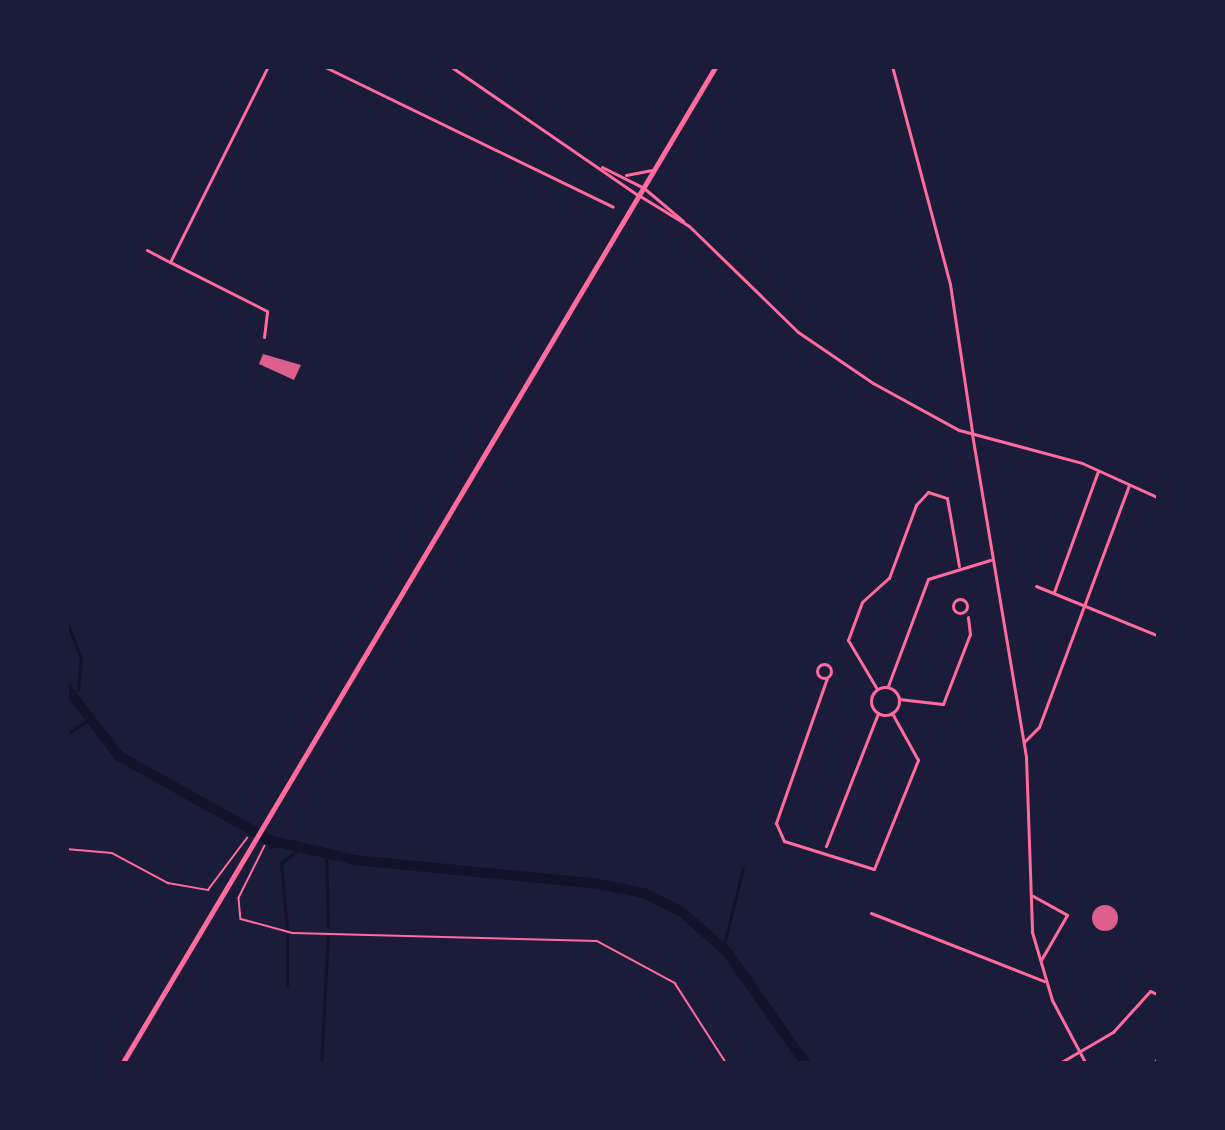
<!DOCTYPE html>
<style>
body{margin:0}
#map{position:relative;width:1225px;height:1130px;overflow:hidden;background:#1b1b3a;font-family:"Noto Serif",serif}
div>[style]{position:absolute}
.stream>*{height:3px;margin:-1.5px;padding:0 1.5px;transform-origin:1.5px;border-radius:1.5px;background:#12122b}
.river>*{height:10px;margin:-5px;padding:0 5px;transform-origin:5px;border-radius:5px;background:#12122b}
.building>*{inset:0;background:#dd5f8e}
.round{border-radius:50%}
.path>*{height:1.5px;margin:-0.75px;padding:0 0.75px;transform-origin:0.75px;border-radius:0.75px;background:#ff6b9d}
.minor>*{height:3px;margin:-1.5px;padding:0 1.5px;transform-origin:1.5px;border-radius:1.5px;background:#ff6b9d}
.minor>.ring{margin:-1.5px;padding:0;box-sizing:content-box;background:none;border:3px solid #ff6b9d;border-radius:50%}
.tertiary>*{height:3px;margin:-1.5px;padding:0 1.5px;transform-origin:1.5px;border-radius:1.5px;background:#ff6b9d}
.secondary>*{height:3px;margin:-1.5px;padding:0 1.5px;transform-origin:1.5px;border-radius:1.5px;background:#ff6b9d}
.primary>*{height:4.5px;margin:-2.25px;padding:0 2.25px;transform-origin:2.25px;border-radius:2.25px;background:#ff6b9d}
span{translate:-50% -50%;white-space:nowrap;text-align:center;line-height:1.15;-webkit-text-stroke:12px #1b1b3a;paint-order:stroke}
.frame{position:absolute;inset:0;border:69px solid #1b1b3a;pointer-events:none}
</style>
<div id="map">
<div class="stream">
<i style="left:66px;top:619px;width:43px;rotate:69.4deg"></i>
<i style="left:81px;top:659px;width:31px;rotate:96deg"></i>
<i style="left:77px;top:702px;width:5px;rotate:-90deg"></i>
<i style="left:66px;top:735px;width:28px;rotate:-35deg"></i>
<i style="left:271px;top:847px;width:11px;rotate:-15deg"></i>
<i style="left:326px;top:854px;width:72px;rotate:88.4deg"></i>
<i style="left:287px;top:930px;width:67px;rotate:-95.1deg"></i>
<i style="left:281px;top:863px;width:24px;rotate:-38deg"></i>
<i style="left:287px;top:935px;width:50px;rotate:90deg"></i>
<i style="left:723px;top:948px;width:82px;rotate:-76deg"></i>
<i style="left:321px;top:1064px;width:129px;rotate:-86.9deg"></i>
</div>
<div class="river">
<i style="left:66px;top:687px;width:87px;rotate:52.5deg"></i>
<i style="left:119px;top:756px;width:172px;rotate:29.2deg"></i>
<i style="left:269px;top:840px;width:88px;rotate:13.1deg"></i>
<i style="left:355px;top:860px;width:244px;rotate:5.6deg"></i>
<i style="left:598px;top:884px;width:47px;rotate:11.1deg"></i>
<i style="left:644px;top:893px;width:42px;rotate:26.6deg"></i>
<i style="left:682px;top:912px;width:60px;rotate:41.6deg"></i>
<i style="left:727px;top:952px;width:137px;rotate:54.8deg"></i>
</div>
<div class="building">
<i style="clip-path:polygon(263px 354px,301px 365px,294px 380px,259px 364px)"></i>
<i class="round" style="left:1092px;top:905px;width:26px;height:26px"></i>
</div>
<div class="path">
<i style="left:265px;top:846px;width:58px;rotate:116.6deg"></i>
<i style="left:239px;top:898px;width:21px;rotate:85deg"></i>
<i style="left:241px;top:919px;width:54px;rotate:15.1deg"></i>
<i style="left:293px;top:933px;width:304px;rotate:1.5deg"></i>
<i style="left:597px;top:941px;width:89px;rotate:28.3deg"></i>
<i style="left:675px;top:983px;width:96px;rotate:57.3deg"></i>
<i style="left:66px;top:849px;width:46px;rotate:5deg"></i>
<i style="left:112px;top:853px;width:64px;rotate:28.2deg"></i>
<i style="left:168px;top:883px;width:41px;rotate:9.9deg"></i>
<i style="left:208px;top:890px;width:65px;rotate:-53.1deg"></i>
</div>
<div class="minor">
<i style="left:323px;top:66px;width:322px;rotate:25.9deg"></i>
<i style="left:892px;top:66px;width:226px;rotate:75.1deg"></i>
<i style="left:950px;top:284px;width:150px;rotate:81.5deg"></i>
<i style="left:147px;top:250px;width:24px;rotate:28deg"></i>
<i style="left:264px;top:337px;width:26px;rotate:-83deg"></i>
<i style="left:267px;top:311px;width:109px;rotate:-153.2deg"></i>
<i style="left:170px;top:262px;width:219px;rotate:-63.4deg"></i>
<i style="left:1036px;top:586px;width:133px;rotate:22.1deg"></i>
<i style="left:1054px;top:592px;width:129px;rotate:-70deg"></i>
<i class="ring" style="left:953px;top:599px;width:11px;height:11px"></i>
<i class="ring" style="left:817px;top:664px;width:11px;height:11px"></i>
<i style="left:827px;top:678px;width:154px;rotate:109.4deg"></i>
<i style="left:776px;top:823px;width:20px;rotate:66deg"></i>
<i style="left:784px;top:841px;width:94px;rotate:17.3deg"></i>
<i style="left:874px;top:869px;width:118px;rotate:-68deg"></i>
<i style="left:918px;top:760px;width:54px;rotate:-119deg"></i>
<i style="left:888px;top:686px;width:114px;rotate:-69.5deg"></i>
<i style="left:928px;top:579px;width:65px;rotate:-17deg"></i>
<i class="ring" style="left:871px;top:687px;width:25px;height:25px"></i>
<i style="left:877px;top:689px;width:57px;rotate:-120.6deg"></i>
<i style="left:848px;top:640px;width:40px;rotate:-69.8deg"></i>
<i style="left:862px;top:602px;width:36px;rotate:-42deg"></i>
<i style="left:889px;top:578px;width:78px;rotate:-69.7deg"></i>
<i style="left:916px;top:505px;width:18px;rotate:-47deg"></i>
<i style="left:928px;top:492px;width:20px;rotate:18deg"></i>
<i style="left:947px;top:498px;width:69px;rotate:80deg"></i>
<i style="left:899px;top:699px;width:44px;rotate:6.5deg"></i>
<i style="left:943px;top:704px;width:75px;rotate:-68.9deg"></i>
<i style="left:970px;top:634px;width:17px;rotate:-97deg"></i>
<i style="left:1024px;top:742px;width:21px;rotate:-45deg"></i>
<i style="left:1039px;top:727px;width:258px;rotate:-69.6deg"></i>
<i style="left:826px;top:846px;width:143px;rotate:-68.6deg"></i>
<i style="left:1033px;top:896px;width:39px;rotate:29deg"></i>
<i style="left:1067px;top:915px;width:52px;rotate:120deg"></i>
<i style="left:871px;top:913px;width:186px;rotate:21.5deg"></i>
<i style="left:1058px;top:1064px;width:64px;rotate:-30.2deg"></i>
<i style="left:1113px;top:1032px;width:55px;rotate:-47.9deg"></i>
<i style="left:1150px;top:991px;width:10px;rotate:24deg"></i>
</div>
<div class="tertiary">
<i style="left:645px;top:189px;width:50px;rotate:40.1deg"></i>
<i style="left:640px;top:196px;width:57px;rotate:31.5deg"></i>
<i style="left:689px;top:226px;width:152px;rotate:44.2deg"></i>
<i style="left:798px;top:332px;width:91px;rotate:34.2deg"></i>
<i style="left:873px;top:383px;width:98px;rotate:28.7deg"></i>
<i style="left:959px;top:430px;width:127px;rotate:15deg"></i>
<i style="left:1082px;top:463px;width:85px;rotate:24.4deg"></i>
<i style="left:972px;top:434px;width:327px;rotate:80.5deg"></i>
<i style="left:1026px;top:757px;width:175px;rotate:88deg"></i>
<i style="left:1032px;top:932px;width:71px;rotate:73.6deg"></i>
<i style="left:1052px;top:1000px;width:72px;rotate:62deg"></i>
<i style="left:1152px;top:1064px;width:9px;rotate:-41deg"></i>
</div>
<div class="secondary">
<i style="left:450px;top:66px;width:228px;rotate:34.5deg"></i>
<i style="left:602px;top:167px;width:45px;rotate:26.6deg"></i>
<i style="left:626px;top:175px;width:25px;rotate:-11deg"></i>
</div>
<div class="primary">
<i style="left:122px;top:1064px;width:1161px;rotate:-59.24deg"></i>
</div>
<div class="frame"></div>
</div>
